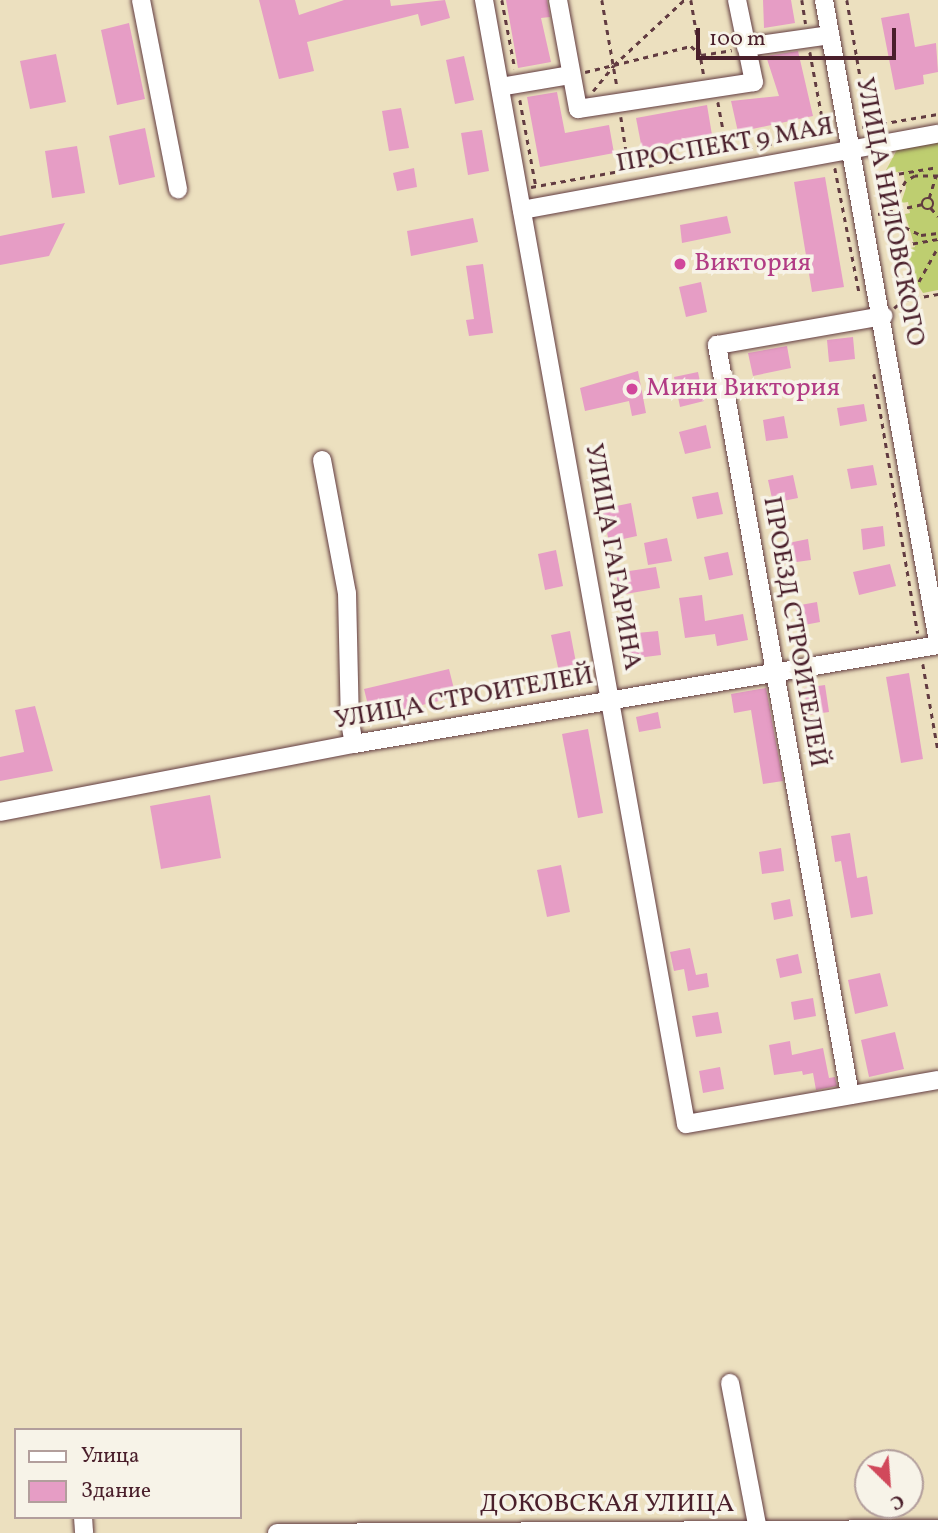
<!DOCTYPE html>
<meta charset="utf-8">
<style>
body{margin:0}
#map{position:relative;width:938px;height:1533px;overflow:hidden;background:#ece0bf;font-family:Vollkorn,serif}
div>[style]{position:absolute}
.green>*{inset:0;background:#bece70}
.building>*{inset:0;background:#e69dc5}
.path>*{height:2.5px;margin-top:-1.25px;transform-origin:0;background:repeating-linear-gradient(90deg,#623c41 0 5px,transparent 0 10px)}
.path>.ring{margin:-1.25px;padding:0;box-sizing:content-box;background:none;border:2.5px solid #623c41;border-radius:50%}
.roads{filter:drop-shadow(0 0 2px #623c41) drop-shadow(0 0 2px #623c41)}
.minor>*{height:18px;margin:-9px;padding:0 9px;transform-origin:9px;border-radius:9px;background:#fff}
.dots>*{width:19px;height:19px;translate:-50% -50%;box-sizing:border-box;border:4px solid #f7f3e8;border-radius:50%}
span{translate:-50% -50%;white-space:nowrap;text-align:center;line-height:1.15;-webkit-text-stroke:7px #f7f3e8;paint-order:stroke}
.street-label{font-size:26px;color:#4a1f2b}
.hotel-label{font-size:26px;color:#b23c85}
.left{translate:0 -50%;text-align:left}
.legend{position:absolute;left:14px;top:1428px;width:228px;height:91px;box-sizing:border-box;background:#f7f3e8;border:2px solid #b29e9c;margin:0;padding:9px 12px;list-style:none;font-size:21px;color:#4a1f2b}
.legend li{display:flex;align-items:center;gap:14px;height:35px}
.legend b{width:35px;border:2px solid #b29e9c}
.north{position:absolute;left:854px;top:1449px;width:70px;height:70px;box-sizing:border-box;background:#f7f3e8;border:2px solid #b29e9c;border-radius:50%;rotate:155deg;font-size:19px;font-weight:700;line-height:28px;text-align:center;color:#4a1f2b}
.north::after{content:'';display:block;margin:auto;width:24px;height:32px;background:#d1495b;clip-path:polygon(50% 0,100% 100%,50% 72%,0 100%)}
.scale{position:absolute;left:696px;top:28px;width:200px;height:32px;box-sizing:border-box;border:4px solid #4a1f2b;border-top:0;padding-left:9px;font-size:21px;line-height:24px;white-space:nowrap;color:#4a1f2b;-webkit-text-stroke:5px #f7f3e8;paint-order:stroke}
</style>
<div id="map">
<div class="green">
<i style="clip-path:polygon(938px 139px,938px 290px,923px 293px,896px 251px,915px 247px,905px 214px,910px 213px,908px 202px,901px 203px,906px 188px,903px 171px,884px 174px,899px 146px)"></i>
</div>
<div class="building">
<i style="clip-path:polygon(259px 0,295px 0,299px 15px,344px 0,390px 0,391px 6px,445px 0,450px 18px,421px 26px,418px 14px,307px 42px,314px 71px,279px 79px)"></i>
<i style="clip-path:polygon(506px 0,547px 0,550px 17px,541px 18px,551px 62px,518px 68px)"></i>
<i style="clip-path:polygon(763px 0,791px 0,795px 23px,764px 28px)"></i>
<i style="clip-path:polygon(909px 13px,915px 47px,936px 43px,938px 72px,923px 75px,924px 84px,895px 90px,881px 18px)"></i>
<i style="clip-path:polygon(129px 23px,145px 99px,117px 105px,101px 30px)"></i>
<i style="clip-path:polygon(798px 51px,813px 116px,738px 132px,731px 101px,779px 96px,766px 56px)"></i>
<i style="clip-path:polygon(56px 54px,66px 102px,30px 109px,20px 61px)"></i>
<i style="clip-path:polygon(464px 56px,474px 100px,455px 104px,446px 60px)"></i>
<i style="clip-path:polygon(557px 92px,565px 133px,609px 125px,614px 153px,540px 167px,527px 97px)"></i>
<i style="clip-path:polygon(707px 105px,712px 135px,642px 149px,636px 118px)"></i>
<i style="clip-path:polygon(401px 108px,409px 148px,389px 151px,382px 111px)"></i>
<i style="clip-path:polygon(145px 128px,155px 177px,119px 185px,109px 136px)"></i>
<i style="clip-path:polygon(482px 130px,489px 171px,468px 175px,461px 133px)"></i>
<i style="clip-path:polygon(77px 146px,85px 193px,52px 198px,45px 151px)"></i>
<i style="clip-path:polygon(414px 168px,417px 187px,397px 191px,393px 173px)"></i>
<i style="clip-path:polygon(825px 177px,844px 287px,812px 292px,794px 182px)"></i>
<i style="clip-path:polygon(727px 216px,731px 233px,682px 243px,680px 225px)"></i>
<i style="clip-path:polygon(473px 218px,478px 242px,411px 256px,407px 231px)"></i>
<i style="clip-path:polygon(65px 223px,49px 256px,0 265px,0 236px)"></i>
<i style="clip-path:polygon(483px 264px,493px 333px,469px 336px,466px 320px,474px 319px,466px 266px)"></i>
<i style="clip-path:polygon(701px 282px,707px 312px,686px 317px,679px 287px)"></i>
<i style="clip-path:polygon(853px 337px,855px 359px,829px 362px,827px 340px)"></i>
<i style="clip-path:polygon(787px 346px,791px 368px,753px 376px,748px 353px)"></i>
<i style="clip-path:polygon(638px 371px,646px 413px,632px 416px,629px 401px,585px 411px,580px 388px)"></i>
<i style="clip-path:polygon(698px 372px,704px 401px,680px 407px,674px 377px)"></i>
<i style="clip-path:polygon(864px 404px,867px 421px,840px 426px,837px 408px)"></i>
<i style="clip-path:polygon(784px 416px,788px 438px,766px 441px,763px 420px)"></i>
<i style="clip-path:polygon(706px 425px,711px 448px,685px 454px,679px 432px)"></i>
<i style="clip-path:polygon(873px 465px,877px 485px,851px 489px,847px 469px)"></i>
<i style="clip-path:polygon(793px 475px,798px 498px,773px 503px,768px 480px)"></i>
<i style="clip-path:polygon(718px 492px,723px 514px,697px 519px,692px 497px)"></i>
<i style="clip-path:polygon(631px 503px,637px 536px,609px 542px,602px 509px)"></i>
<i style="clip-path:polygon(883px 526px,885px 546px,863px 550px,861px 529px)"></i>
<i style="clip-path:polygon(667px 538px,672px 561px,648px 565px,644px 543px)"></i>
<i style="clip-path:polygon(808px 539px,811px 560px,782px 564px,778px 545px)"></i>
<i style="clip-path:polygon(556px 550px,563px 586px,545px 590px,538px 554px)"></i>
<i style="clip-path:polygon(728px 552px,733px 575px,709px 580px,704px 557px)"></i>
<i style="clip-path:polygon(890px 564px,896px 586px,859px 595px,853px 572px)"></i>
<i style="clip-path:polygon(656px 567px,660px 588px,620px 595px,616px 573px)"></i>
<i style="clip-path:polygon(702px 595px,705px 621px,743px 614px,748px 640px,717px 646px,715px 634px,685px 638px,679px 598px)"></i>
<i style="clip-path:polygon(817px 602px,820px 622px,799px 626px,795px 606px)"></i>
<i style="clip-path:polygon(570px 631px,577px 668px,559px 672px,551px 635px)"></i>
<i style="clip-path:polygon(658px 631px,661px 655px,629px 659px,626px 634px)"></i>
<i style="clip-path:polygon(449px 669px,456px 697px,371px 717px,364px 689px)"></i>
<i style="clip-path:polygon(909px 673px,923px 759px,901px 763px,886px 677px)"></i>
<i style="clip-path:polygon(825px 685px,829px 712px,808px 715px,804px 688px)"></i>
<i style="clip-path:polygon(766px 688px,783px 781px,763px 784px,751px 710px,734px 713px,731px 694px)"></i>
<i style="clip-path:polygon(35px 706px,53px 771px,0 781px,0 757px,24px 752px,15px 710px)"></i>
<i style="clip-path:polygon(658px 712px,661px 728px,639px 732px,636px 717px)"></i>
<i style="clip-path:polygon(588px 729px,603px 813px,578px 818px,562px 734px)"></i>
<i style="clip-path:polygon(210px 795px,221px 858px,161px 869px,150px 806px)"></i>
<i style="clip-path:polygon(850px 833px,857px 878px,867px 876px,873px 914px,851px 918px,841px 861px,835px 862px,831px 836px)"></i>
<i style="clip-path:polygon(781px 848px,784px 871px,762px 874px,759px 852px)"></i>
<i style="clip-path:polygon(561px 865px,570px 912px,547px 917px,537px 870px)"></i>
<i style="clip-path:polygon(790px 899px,793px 916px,774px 920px,771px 903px)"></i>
<i style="clip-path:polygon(690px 948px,696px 975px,707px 973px,709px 987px,688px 991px,684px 969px,674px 971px,670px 952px)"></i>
<i style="clip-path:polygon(798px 954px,802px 973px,780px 978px,776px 959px)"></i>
<i style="clip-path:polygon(880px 973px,888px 1006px,855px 1014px,848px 980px)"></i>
<i style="clip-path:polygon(813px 998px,816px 1016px,794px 1020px,791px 1002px)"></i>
<i style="clip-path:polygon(718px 1012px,722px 1033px,696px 1037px,692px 1016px)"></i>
<i style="clip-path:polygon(895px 1032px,904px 1069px,869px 1077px,861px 1040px)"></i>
<i style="clip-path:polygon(790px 1041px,792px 1055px,823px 1048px,829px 1078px,835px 1077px,837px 1086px,816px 1090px,813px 1073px,803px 1075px,802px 1071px,774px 1075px,769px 1045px)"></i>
<i style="clip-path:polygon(720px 1067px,724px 1089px,703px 1093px,699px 1071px)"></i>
</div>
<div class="path">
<i style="left:502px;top:0;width:70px;rotate:79.3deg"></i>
<i style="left:602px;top:0;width:87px;rotate:80.1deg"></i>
<i style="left:691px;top:0;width:77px;rotate:80.3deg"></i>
<i style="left:802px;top:0;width:24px;rotate:81deg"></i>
<i style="left:847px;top:0;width:129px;rotate:80.2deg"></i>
<i style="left:810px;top:52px;width:87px;rotate:79.5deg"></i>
<i style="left:585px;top:72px;width:109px;rotate:-13.8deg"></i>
<i style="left:691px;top:46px;width:13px;rotate:42deg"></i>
<i style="left:701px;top:55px;width:31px;rotate:-9deg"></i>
<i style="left:593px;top:91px;width:33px;rotate:-51deg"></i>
<i style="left:614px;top:65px;width:96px;rotate:-42.9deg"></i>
<i style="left:520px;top:100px;width:87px;rotate:79.5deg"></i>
<i style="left:718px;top:102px;width:49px;rotate:79.4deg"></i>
<i style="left:621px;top:117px;width:53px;rotate:81.3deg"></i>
<i style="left:862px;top:127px;width:77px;rotate:-9.7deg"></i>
<i style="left:876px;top:161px;width:88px;rotate:78.8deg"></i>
<i style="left:893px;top:247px;width:46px;rotate:-10.1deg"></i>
<i style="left:835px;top:168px;width:126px;rotate:79deg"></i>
<i style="left:938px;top:176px;width:23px;rotate:180deg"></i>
<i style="left:915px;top:176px;width:10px;rotate:151deg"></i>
<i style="left:906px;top:181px;width:22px;rotate:120deg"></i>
<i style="left:895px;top:200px;width:29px;rotate:70deg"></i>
<i style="left:905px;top:227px;width:18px;rotate:27deg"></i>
<i style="left:921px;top:235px;width:17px;rotate:-7deg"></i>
<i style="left:879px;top:177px;width:60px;rotate:-9.6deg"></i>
<i style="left:531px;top:187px;width:305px;rotate:-10.2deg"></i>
<i style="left:929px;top:198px;width:24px;rotate:-73deg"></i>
<i class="ring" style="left:922.5px;top:198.5px;width:8.5px;height:8.5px"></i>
<i style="left:931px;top:208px;width:11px;rotate:49deg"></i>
<i style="left:878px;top:214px;width:46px;rotate:-12.5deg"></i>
<i style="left:893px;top:247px;width:54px;rotate:78.3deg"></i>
<i style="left:909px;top:299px;width:60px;rotate:-60.9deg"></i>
<i style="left:894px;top:308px;width:13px;rotate:-39deg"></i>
<i style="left:904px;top:300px;width:35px;rotate:-10deg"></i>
<i style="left:874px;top:374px;width:263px;rotate:80.4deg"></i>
<i style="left:923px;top:664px;width:87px;rotate:80.1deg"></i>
</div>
<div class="roads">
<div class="minor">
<i style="left:141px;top:0;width:193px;rotate:78.9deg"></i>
<i style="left:484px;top:0;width:1142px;rotate:79.81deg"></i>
<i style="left:686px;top:1124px;width:256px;rotate:-9.9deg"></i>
<i style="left:558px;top:0;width:111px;rotate:79.6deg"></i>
<i style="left:578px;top:109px;width:178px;rotate:-8.7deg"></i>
<i style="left:754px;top:82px;width:84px;rotate:-101.7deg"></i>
<i style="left:824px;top:0;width:651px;rotate:79.92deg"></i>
<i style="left:746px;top:47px;width:85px;rotate:-8.1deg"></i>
<i style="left:500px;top:87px;width:72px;rotate:-9.6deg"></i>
<i style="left:522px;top:210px;width:423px;rotate:-10.4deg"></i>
<i style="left:322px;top:460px;width:135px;rotate:79.4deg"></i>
<i style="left:347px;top:593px;width:129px;rotate:88.7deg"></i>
<i style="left:350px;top:722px;width:22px;rotate:80deg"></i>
<i style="left:0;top:812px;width:360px;rotate:-10.9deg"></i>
<i style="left:354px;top:744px;width:592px;rotate:-9.62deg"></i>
<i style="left:850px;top:1095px;width:762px;rotate:-100.06deg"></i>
<i style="left:717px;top:345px;width:169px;rotate:-9.9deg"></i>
<i style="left:730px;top:1383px;width:150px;rotate:79.2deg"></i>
<i style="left:83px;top:1517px;width:16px;rotate:86deg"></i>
<i style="left:277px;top:1533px;width:661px;rotate:-0.35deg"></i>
</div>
</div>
<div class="dots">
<i style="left:680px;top:264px;background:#d1479c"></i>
<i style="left:632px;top:389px;background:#d1479c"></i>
</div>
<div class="street-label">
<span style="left:725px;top:146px;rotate:-10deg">ПРОСПЕКТ 9 МАЯ</span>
<span style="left:889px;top:212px;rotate:79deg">УЛИЦА НИЛОВСКОГО</span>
<span style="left:612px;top:557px;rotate:80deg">УЛИЦА ГАГАРИНА</span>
<span style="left:794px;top:632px;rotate:80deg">ПРОЕЗД СТРОИТЕЛЕЙ</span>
<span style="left:464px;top:699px;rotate:-10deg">УЛИЦА СТРОИТЕЛЕЙ</span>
<span style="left:607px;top:1505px">ДОКОВСКАЯ УЛИЦА</span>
</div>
<div class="hotel-label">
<span class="left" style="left:694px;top:264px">Виктория</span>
<span class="left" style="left:646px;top:389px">Мини Виктория</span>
</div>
<ul class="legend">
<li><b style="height:9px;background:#fff"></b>Улица</li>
<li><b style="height:19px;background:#e69dc5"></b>Здание</li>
</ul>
<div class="north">С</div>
<div class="scale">100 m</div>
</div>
